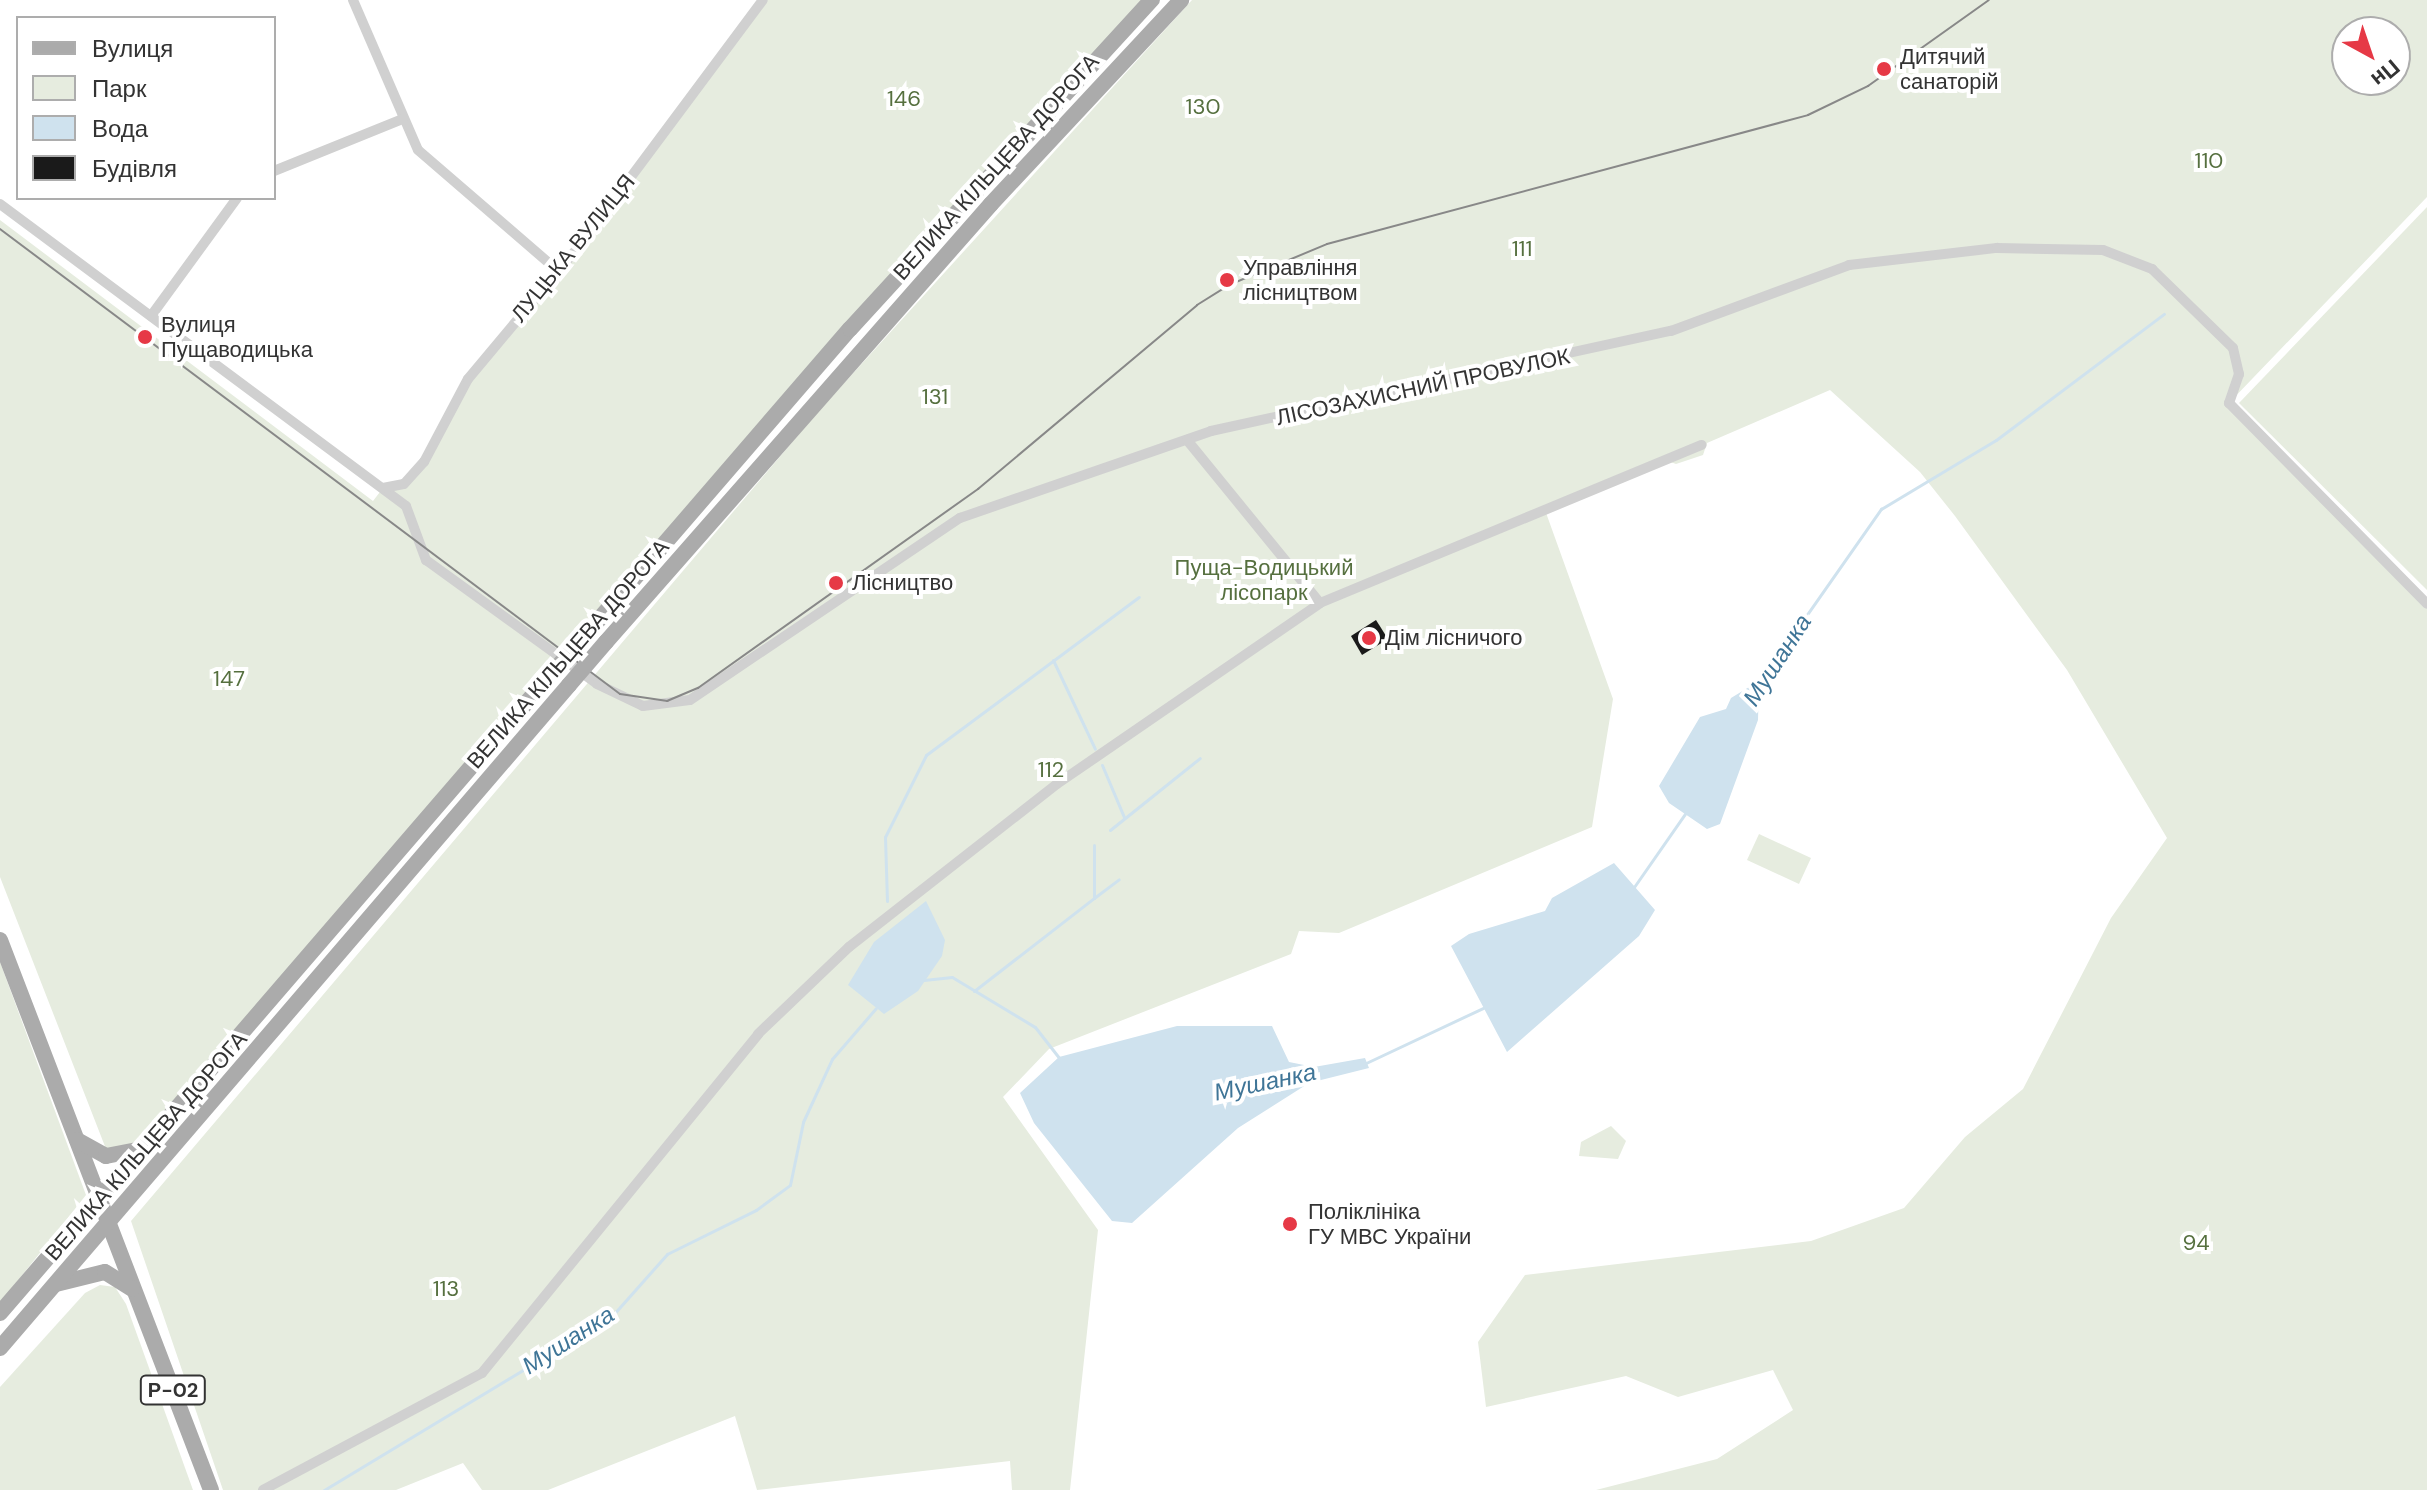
<!DOCTYPE html>
<meta charset="utf-8">
<style>
body{margin:0}
#map{position:relative;width:2427px;height:1490px;overflow:hidden;background:#fff;font-family:"DM Sans",sans-serif}
div>[style]{position:absolute}
.green>*{inset:0;background:#e6ecdf}
.water>*{inset:0;background:#cfe2ee}
.stream>*{height:3px;margin:-1.5px;padding:0 1.5px;transform-origin:1.5px;border-radius:1.5px;background:#cfe2ee}
.building>*{inset:0;background:#1a1a1a}
.street>*{height:10px;margin:-5px;padding:0 5px;transform-origin:5px;border-radius:5px;background:#d0d0d0}
.primary>*{height:16px;margin:-8px;padding:0 8px;transform-origin:8px;border-radius:8px;background:#ababab}
.tram>*{height:2px;margin:-1px;padding:0 1px;transform-origin:1px;border-radius:1px;background:#888}
.primary-bridge>*{height:16px;margin:-8px;padding:0 8px;transform-origin:8px;border-radius:8px;background:#ababab}
.dots>*{width:22px;height:22px;translate:-50% -50%;box-sizing:border-box;border:4px solid #fff;border-radius:50%}
span{translate:-50% -50%;white-space:nowrap;text-align:center;line-height:1.15;-webkit-text-stroke:8px #fff;paint-order:stroke}
.shield-label span{padding:2px 6px;background:#fff;border:2px solid;border-radius:6px;-webkit-text-stroke-width:0}
.shield-label{font-size:20px;color:#333;font-weight:700}
.poi-label{font-size:22px;color:#333}
.left{translate:0 -50%;text-align:left}
.park-label{font-size:22px;color:#56703f}
.street-label{font-size:22px;color:#333}
.water-label{font-size:24px;color:#3f7597;font-style:italic}
.legend{position:absolute;left:16px;top:16px;width:260px;height:184px;box-sizing:border-box;background:#fff;border:2px solid #adadad;margin:0;padding:10px 14px;list-style:none;font-size:24px;color:#333}
.legend li{display:flex;align-items:center;gap:16px;height:40px}
.legend b{width:40px;border:2px solid #adadad}
.north{position:absolute;left:2331px;top:16px;width:80px;height:80px;box-sizing:border-box;background:#fff;border:2px solid #adadad;border-radius:50%;rotate:140deg;font-size:22px;font-weight:700;line-height:32px;text-align:center;color:#333}
.north::after{content:'';display:block;margin:auto;width:28px;height:36px;background:#e63946;clip-path:polygon(50% 0,100% 100%,50% 72%,0 100%)}
</style>
<div id="map">
<div class="green">
<i style="clip-path:polygon(763px 0,1152px 0,975px 191px,149px 1147px,106px 1149px,0 877px,0 220px,373px 501px,383px 488px,414px 475px,448px 410px)"></i>
<i style="clip-path:polygon(evenodd,1192px 0,2427px 0,2427px 197px,2229px 403px,2427px 604px,2427px 1490px,1596px 1490px,1717px 1459px,1793px 1410px,1773px 1370px,1678px 1397px,1626px 1376px,1486px 1407px,1478px 1342px,1525px 1275px,1811px 1241px,1904px 1208px,1965px 1137px,2023px 1089px,2111px 918px,2167px 838px,2067px 670px,1955px 516px,1920px 472px,1830px 390px,1707px 443px,1703px 455px,1676px 464px,1665px 460px,1545px 510px,1613px 699px,1592px 827px,1339px 933px,1299px 931px,1291px 954px,1049px 1049px,1003px 1097px,1098px 1230px,1070px 1490px,1012px 1490px,1010px 1461px,757px 1490px,735px 1416px,548px 1490px,482px 1490px,463px 1463px,396px 1490px,223px 1490px,131px 1221px,817px 413px,1192px 0,2347px 32px,2395px 32px,2395px 80px,2347px 80px,2347px 32px)"></i>
<i style="clip-path:polygon(2427px 207px,2427px 590px,2239px 403px)"></i>
<i style="clip-path:polygon(1759px 834px,1811px 858px,1799px 884px,1747px 860px)"></i>
<i style="clip-path:polygon(0 962px,86px 1195px,0 1303px)"></i>
<i style="clip-path:polygon(1611px 1126px,1626px 1141px,1618px 1159px,1579px 1156px,1581px 1142px)"></i>
<i style="clip-path:polygon(100px 1285px,115px 1287px,126px 1304px,193px 1490px,0 1490px,0 1387px,85px 1293px)"></i>
</div>
<div class="water">
<i style="clip-path:polygon(1759px 681px,1758px 720px,1720px 824px,1707px 829px,1669px 803px,1659px 786px,1700px 717px,1726px 709px,1731px 698px)"></i>
<i style="clip-path:polygon(1614px 863px,1655px 910px,1639px 936px,1507px 1052px,1451px 946px,1469px 934px,1545px 911px,1552px 898px)"></i>
<i style="clip-path:polygon(926px 901px,945px 940px,942px 956px,918px 991px,884px 1014px,848px 985px,874px 942px)"></i>
<i style="clip-path:polygon(1177px 1026px,1272px 1026px,1289px 1062px,1314px 1067px,1365px 1058px,1369px 1068px,1309px 1083px,1238px 1128px,1132px 1223px,1112px 1221px,1034px 1123px,1020px 1093px,1059px 1057px)"></i>
</div>
<div class="stream">
<i style="left:1053px;top:660px;width:98px;rotate:64.7deg"></i>
<i style="left:1759px;top:683px;width:213px;rotate:-55deg"></i>
<i style="left:1881px;top:509px;width:134px;rotate:-31deg"></i>
<i style="left:1996px;top:440px;width:210px;rotate:-36.9deg"></i>
<i style="left:1102px;top:765px;width:56px;rotate:67.1deg"></i>
<i style="left:1110px;top:830px;width:115px;rotate:-38.7deg"></i>
<i style="left:1634px;top:887px;width:93px;rotate:-55.1deg"></i>
<i style="left:1094px;top:898px;width:31px;rotate:-37deg"></i>
<i style="left:887px;top:901px;width:64px;rotate:-91.8deg"></i>
<i style="left:885px;top:837px;width:92px;rotate:-63.4deg"></i>
<i style="left:926px;top:755px;width:265px;rotate:-36.6deg"></i>
<i style="left:924px;top:980px;width:28px;rotate:-6deg"></i>
<i style="left:952px;top:977px;width:97px;rotate:31.1deg"></i>
<i style="left:1035px;top:1027px;width:39px;rotate:52deg"></i>
<i style="left:974px;top:991px;width:152px;rotate:-37.8deg"></i>
<i style="left:1094px;top:898px;width:53px;rotate:-90deg"></i>
<i style="left:1366px;top:1063px;width:132px;rotate:-25.2deg"></i>
<i style="left:324px;top:1490px;width:336px;rotate:-31.1deg"></i>
<i style="left:612px;top:1316px;width:83px;rotate:-48.4deg"></i>
<i style="left:667px;top:1254px;width:99px;rotate:-26.3deg"></i>
<i style="left:756px;top:1210px;width:42px;rotate:-36.3deg"></i>
<i style="left:790px;top:1185px;width:64px;rotate:-78.3deg"></i>
<i style="left:803px;top:1122px;width:69px;rotate:-65.3deg"></i>
<i style="left:832px;top:1059px;width:67px;rotate:-49.2deg"></i>
</div>
<div class="building">
<i style="clip-path:polygon(1376px 620px,1388px 639px,1362px 655px,1351px 636px)"></i>
</div>
<div class="street">
<i style="left:353px;top:0;width:163px;rotate:66.6deg"></i>
<i style="left:418px;top:150px;width:182px;rotate:40.8deg"></i>
<i style="left:274px;top:171px;width:139px;rotate:-22deg"></i>
<i style="left:0;top:204px;width:506px;rotate:36.64deg"></i>
<i style="left:406px;top:506px;width:58px;rotate:69.7deg"></i>
<i style="left:426px;top:560px;width:211px;rotate:35.9deg"></i>
<i style="left:597px;top:684px;width:51px;rotate:25.6deg"></i>
<i style="left:643px;top:706px;width:47px;rotate:-7.3deg"></i>
<i style="left:690px;top:700px;width:326px;rotate:-34deg"></i>
<i style="left:960px;top:518px;width:266px;rotate:-19.1deg"></i>
<i style="left:1211px;top:431px;width:471px;rotate:-12.3deg"></i>
<i style="left:1671px;top:331px;width:190px;rotate:-20.3deg"></i>
<i style="left:1849px;top:265px;width:149px;rotate:-6.6deg"></i>
<i style="left:1997px;top:248px;width:106px;rotate:1.1deg"></i>
<i style="left:2103px;top:250px;width:53px;rotate:21.2deg"></i>
<i style="left:2152px;top:269px;width:113px;rotate:44.3deg"></i>
<i style="left:2233px;top:348px;width:27px;rotate:77deg"></i>
<i style="left:2239px;top:374px;width:31px;rotate:109deg"></i>
<i style="left:2229px;top:403px;width:282px;rotate:45.4deg"></i>
<i style="left:151px;top:316px;width:146px;rotate:-53.9deg"></i>
<i style="left:1187px;top:440px;width:210px;rotate:50.8deg"></i>
<i style="left:383px;top:488px;width:21px;rotate:-11deg"></i>
<i style="left:404px;top:484px;width:30px;rotate:-48deg"></i>
<i style="left:424px;top:462px;width:94px;rotate:-62.1deg"></i>
<i style="left:468px;top:379px;width:176px;rotate:-50.1deg"></i>
<i style="left:581px;top:244px;width:304px;rotate:-53.3deg"></i>
<i style="left:263px;top:1490px;width:248px;rotate:-28.1deg"></i>
<i style="left:482px;top:1373px;width:437px;rotate:-50.8deg"></i>
<i style="left:758px;top:1034px;width:126px;rotate:-43.7deg"></i>
<i style="left:849px;top:947px;width:264px;rotate:-38.1deg"></i>
<i style="left:1057px;top:784px;width:319px;rotate:-34.5deg"></i>
<i style="left:1320px;top:603px;width:413px;rotate:-22.5deg"></i>
</div>
<div class="primary">
<i style="left:589px;top:631px;width:399px;rotate:-49.2deg"></i>
<i style="left:850px;top:329px;width:447px;rotate:-47.5deg"></i>
<i style="left:606px;top:642px;width:583px;rotate:-48.68deg"></i>
<i style="left:991px;top:204px;width:279px;rotate:-47deg"></i>
<i style="left:0;top:940px;width:589px;rotate:69.01deg"></i>
<i style="left:77px;top:1140px;width:33px;rotate:29deg"></i>
<i style="left:106px;top:1156px;width:42px;rotate:-11deg"></i>
<i style="left:56px;top:1284px;width:50px;rotate:-13.8deg"></i>
<i style="left:105px;top:1272px;width:32px;rotate:32deg"></i>
<i style="left:0;top:1313px;width:845px;rotate:-49.22deg"></i>
<i style="left:0;top:1348px;width:874px;rotate:-49.36deg"></i>
</div>
<div class="tram">
<i style="left:0;top:229px;width:775px;rotate:36.87deg"></i>
<i style="left:620px;top:694px;width:48px;rotate:8.5deg"></i>
<i style="left:667px;top:701px;width:34px;rotate:-23deg"></i>
<i style="left:698px;top:688px;width:344px;rotate:-35.4deg"></i>
<i style="left:978px;top:489px;width:286px;rotate:-40deg"></i>
<i style="left:1197px;top:305px;width:38px;rotate:-32deg"></i>
<i style="left:1229px;top:285px;width:106px;rotate:-22.7deg"></i>
<i style="left:1327px;top:244px;width:498px;rotate:-15deg"></i>
<i style="left:1808px;top:115px;width:67px;rotate:-25.8deg"></i>
<i style="left:1868px;top:86px;width:148px;rotate:-35.4deg"></i>
</div>
<div class="primary-bridge">
<i style="left:552px;top:673px;width:56px;rotate:-48.6deg"></i>
<i style="left:569px;top:685px;width:57px;rotate:-49.3deg"></i>
</div>
<div class="dots">
<i style="left:1884px;top:69px;background:#e63946"></i>
<i style="left:1227px;top:280px;background:#e63946"></i>
<i style="left:145px;top:337px;background:#e63946"></i>
<i style="left:836px;top:583px;background:#e63946"></i>
<i style="left:1369px;top:638px;background:#e63946"></i>
<i style="left:1290px;top:1224px;background:#e63946"></i>
</div>
<div class="shield-label">
<span style="left:173px;top:1390px">Р-02</span>
</div>
<div class="poi-label">
<span class="left" style="left:1900px;top:69px">Дитячий<br>санаторій</span>
<span class="left" style="left:1243px;top:280px">Управління<br>лісництвом</span>
<span class="left" style="left:161px;top:337px">Вулиця<br>Пущаводицька</span>
<span class="left" style="left:852px;top:583px">Лісництво</span>
<span class="left" style="left:1385px;top:638px">Дім лісничого</span>
<span class="left" style="left:1308px;top:1224px">Поліклініка<br>ГУ МВС України</span>
</div>
<div class="park-label">
<span style="left:904px;top:99px">146</span>
<span style="left:1203px;top:107px">130</span>
<span style="left:2209px;top:161px">110</span>
<span style="left:1522px;top:249px">111</span>
<span style="left:935px;top:397px">131</span>
<span style="left:1264px;top:580px">Пуща-Водицький<br>лісопарк</span>
<span style="left:229px;top:679px">147</span>
<span style="left:1051px;top:770px">112</span>
<span style="left:2196px;top:1243px">94</span>
<span style="left:446px;top:1289px">113</span>
</div>
<div class="street-label">
<span style="left:996px;top:167px;rotate:-48deg">ВЕЛИКА КІЛЬЦЕВА ДОРОГА</span>
<span style="left:573px;top:248px;rotate:-51deg">ЛУЦЬКА ВУЛИЦЯ</span>
<span style="left:1423px;top:387px;rotate:-12deg">ЛІСОЗАХИСНИЙ ПРОВУЛОК</span>
<span style="left:568px;top:654px;rotate:-49deg">ВЕЛИКА КІЛЬЦЕВА ДОРОГА</span>
<span style="left:146px;top:1146px;rotate:-49deg">ВЕЛИКА КІЛЬЦЕВА ДОРОГА</span>
</div>
<div class="water-label">
<span style="left:1777px;top:660px;rotate:-57deg">Мушанка</span>
<span style="left:1265px;top:1082px;rotate:-12deg">Мушанка</span>
<span style="left:568px;top:1340px;rotate:-33deg">Мушанка</span>
</div>
<ul class="legend">
<li><b style="height:10px;background:#ababab"></b>Вулиця</li>
<li><b style="height:22px;background:#e6ecdf"></b>Парк</li>
<li><b style="height:22px;background:#cfe2ee"></b>Вода</li>
<li><b style="height:22px;background:#1a1a1a"></b>Будівля</li>
</ul>
<div class="north">Пн</div>
</div>
